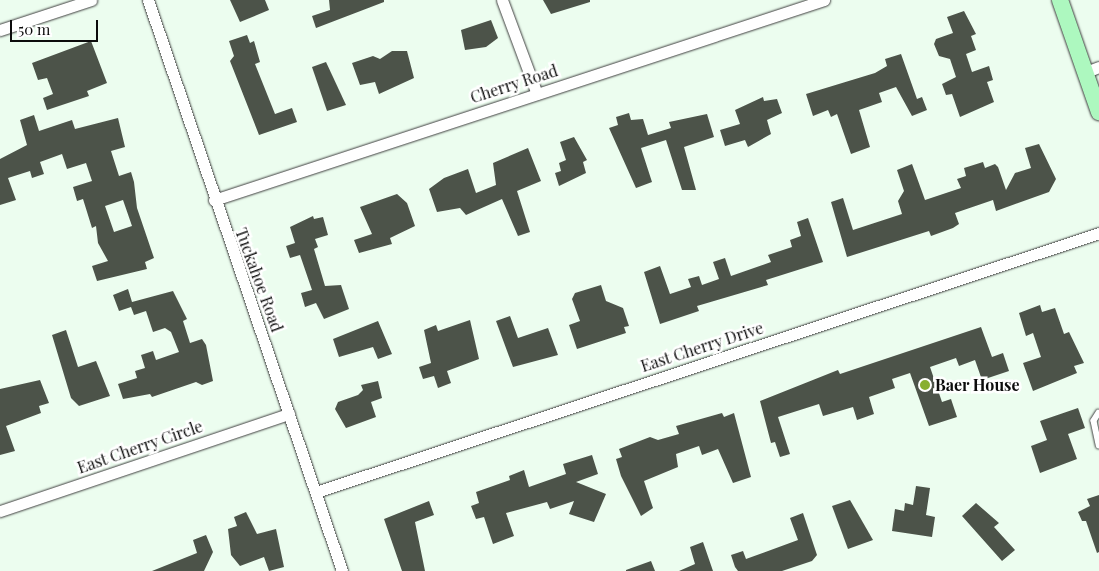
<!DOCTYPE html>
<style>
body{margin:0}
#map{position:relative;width:1099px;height:571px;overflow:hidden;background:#ecfdef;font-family:"Playfair Display",serif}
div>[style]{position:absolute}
.building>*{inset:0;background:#4c5349}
.roads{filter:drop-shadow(0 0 1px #3f3f3f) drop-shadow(0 0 1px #3f3f3f)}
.service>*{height:5.5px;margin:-2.75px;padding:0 2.75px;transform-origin:2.75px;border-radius:2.75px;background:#fff}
.minor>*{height:11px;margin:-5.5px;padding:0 5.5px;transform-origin:5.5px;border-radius:5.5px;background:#fff}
.secondary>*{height:16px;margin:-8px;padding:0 8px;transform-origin:8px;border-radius:8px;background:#adf8bf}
.dots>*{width:14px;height:14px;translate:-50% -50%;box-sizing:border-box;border:2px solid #fff;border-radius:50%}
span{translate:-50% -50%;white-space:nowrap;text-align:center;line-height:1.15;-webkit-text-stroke:5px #fff;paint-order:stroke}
.street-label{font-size:16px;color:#0c0c0c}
.poi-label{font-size:16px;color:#0c0c0c;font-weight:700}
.left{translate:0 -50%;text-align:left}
.scale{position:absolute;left:10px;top:20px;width:88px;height:22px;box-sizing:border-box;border:2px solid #0c0c0c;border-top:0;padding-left:6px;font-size:15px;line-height:18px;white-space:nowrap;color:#0c0c0c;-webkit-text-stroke:4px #fff;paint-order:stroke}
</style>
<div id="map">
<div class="building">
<i style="clip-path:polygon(230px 0,265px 0,269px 10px,240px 22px)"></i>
<i style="clip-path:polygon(329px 0,384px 0,384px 2px,316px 28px,312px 16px,330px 10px)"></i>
<i style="clip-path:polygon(543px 0,590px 0,590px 2px,551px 14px)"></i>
<i style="clip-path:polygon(964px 11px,976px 34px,971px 36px,976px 50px,966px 54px,972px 72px,989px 66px,993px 80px,987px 82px,994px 102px,960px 117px,952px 94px,946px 95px,942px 84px,956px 77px,950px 59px,939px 56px,934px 44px,936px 39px,953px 33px,947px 17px)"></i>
<i style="clip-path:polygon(491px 20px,498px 38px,486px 47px,465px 50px,461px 30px)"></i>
<i style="clip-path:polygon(247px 35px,250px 43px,254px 41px,260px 62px,255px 64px,275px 114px,292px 108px,297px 122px,259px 135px,230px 61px,234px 56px,229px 41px)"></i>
<i style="clip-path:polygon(91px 41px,107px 83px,87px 91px,89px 96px,47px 110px,43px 98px,53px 94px,47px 78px,38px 80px,32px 63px)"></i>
<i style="clip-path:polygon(392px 51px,407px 51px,414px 78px,379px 94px,375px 82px,360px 85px,352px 63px,373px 56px,380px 59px)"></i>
<i style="clip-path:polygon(901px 54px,917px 99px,922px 97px,927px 110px,912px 116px,896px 87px,879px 93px,882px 102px,859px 110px,870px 147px,851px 154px,837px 114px,831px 117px,828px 110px,813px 116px,806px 94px,875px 73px,887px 66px,885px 59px)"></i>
<i style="clip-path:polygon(326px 62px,346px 105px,327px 111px,312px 67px)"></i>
<i style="clip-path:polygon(763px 97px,764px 101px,777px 99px,782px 113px,767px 120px,771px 134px,748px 147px,745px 140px,725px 146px,720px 130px,740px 124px,735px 110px)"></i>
<i style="clip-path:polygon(629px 113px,631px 120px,643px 119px,648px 135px,671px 128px,669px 122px,707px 114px,714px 137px,684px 147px,696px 190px,682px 190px,666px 140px,641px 148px,652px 182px,636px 188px,609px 128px,618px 125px,616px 117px)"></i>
<i style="clip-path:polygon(evenodd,34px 115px,39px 131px,72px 120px,75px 129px,118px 118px,125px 147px,111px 151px,119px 176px,131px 172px,134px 182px,137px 208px,154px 258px,145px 262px,147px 269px,97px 281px,92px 266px,108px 261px,98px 243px,96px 226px,92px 228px,83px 199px,77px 201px,73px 187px,92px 181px,86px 163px,67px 169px,62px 154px,40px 162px,44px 174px,32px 178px,30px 171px,8px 178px,16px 200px,0 205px,0 159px,27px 145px,20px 120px,34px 115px,123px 200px,132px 226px,114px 232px,105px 206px,123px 200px)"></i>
<i style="clip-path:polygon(574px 137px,587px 160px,583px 162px,586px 173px,559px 186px,555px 173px,561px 171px,559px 163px,566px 160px,560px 142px)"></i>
<i style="clip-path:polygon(1039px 144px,1056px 179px,1049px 192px,996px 211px,993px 200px,955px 213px,959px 224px,953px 228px,931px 236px,929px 231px,847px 257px,831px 202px,843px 198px,853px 230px,902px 214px,898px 201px,904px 191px,897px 170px,912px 164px,925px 200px,961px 188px,957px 179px,966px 176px,964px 168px,983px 162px,985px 168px,995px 164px,998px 167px,1006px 190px,1015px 173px,1031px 168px,1025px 148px)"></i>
<i style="clip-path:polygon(528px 148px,541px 181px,517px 191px,530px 232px,518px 236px,502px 199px,466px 215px,460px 208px,437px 212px,429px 189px,444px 178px,468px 169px,476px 193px,496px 185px,493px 163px)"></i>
<i style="clip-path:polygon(397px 194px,407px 203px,415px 226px,390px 238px,392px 244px,359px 253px,354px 240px,372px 234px,360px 207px)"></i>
<i style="clip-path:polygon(313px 216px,314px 219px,323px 217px,328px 235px,315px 239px,318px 247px,314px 249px,325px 286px,341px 285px,349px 309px,324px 319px,316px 303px,305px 307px,301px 293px,312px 290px,300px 255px,290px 258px,286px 246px,295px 243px,290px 227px)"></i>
<i style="clip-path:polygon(808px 218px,823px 262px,766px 280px,768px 285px,697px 306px,699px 311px,660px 324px,644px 272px,660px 266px,670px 294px,691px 287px,688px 279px,699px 276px,702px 285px,719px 279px,713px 262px,725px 258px,731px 276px,771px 262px,768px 255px,792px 247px,790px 240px,801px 236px,797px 222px)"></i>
<i style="clip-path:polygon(601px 285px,606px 301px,623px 308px,629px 326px,624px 327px,626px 333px,577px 349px,569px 325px,580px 321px,572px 299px,575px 293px)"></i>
<i style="clip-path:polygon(128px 289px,132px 302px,173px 291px,187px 319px,183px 321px,190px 343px,202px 339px,206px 345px,213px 381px,202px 385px,196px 382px,152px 397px,150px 394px,123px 399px,118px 384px,137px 378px,135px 371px,145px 368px,141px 355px,153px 351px,156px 360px,179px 352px,171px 332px,165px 328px,153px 332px,146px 311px,134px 315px,131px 307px,119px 311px,113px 295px)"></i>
<i style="clip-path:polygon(1040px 305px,1042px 312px,1055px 308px,1064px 334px,1069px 332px,1084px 363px,1074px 366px,1077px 373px,1033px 391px,1023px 363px,1041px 357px,1033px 333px,1026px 336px,1019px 313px)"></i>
<i style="clip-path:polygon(510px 316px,518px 338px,548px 328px,558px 355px,513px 367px,496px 321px)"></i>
<i style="clip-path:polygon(470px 320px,479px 359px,447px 371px,451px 383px,438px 388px,434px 376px,423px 379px,419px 367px,431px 363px,424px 330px,436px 325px,438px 331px)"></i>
<i style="clip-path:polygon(378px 321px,392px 354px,378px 359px,373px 347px,339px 357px,333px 339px)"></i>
<i style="clip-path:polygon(981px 327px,992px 357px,1003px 353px,1009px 371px,982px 380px,975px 360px,959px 366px,956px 358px,930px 367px,942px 402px,951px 399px,957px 417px,929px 426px,910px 373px,892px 379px,895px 388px,869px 397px,874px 414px,857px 420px,853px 407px,823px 416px,819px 404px,778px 417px,790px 454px,780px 457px,775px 442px,771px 443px,760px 401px,838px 370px,840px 374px)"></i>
<i style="clip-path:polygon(66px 330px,78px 367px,96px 361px,110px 396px,79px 406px,71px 398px,52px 335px)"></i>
<i style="clip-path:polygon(40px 380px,49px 403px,39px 406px,41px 413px,6px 426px,15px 451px,0 455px,0 389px)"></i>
<i style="clip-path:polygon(378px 381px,382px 398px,371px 402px,376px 417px,346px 428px,335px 409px,338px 402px,358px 395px,363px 390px,361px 385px)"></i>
<i style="clip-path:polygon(1078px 408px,1085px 428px,1068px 434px,1077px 459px,1040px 473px,1031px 446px,1047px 440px,1040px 421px)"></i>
<i style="clip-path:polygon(722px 413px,724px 417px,734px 413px,751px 477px,733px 483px,718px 449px,702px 455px,699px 446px,676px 454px,678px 467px,644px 481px,653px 508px,641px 516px,621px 476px,616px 459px,622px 457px,619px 449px,650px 437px,658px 440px,679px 434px,676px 426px)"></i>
<i style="clip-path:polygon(592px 455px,598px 474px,576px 482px,606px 494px,594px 522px,569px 514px,574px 501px,550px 509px,547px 502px,506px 513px,514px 536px,493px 544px,484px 517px,476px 519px,471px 506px,479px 503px,476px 492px,510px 480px,509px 476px,524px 470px,529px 487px,566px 474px,563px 464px)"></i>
<i style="clip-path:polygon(916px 486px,930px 488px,926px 515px,935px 517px,932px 537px,892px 531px,895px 509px,904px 511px,905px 503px,913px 505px)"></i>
<i style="clip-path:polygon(1099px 495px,1099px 552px,1097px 553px,1086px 521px,1082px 521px,1078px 512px,1090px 506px,1087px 499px)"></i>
<i style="clip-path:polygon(850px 500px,873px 540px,848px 549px,832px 506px)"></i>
<i style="clip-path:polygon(429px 501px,434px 515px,415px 522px,425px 571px,402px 571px,384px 519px)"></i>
<i style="clip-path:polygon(976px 503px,999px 523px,994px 527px,1015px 550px,1002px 561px,962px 516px)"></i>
<i style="clip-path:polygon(246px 512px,257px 534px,276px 529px,284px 567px,269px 571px,264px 557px,240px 566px,231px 555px,228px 529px,237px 526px,234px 517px)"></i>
<i style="clip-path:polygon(803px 513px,817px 555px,812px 561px,782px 571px,738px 571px,735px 567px,731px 555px,743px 551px,746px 559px,798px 540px,790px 518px)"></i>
<i style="clip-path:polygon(206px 535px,213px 552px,204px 571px,152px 571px,197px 553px,193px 540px)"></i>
<i style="clip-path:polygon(703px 542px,713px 571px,679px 571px,695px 564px,690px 547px)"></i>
<i style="clip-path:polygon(651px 561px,655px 571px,626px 571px,626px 570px)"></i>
</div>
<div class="roads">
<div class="service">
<i style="left:1099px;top:413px;width:9px;rotate:122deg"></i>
<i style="left:1094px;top:421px;width:25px;rotate:78deg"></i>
</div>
<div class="minor">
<i style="left:148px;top:0;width:603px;rotate:71.23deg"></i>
<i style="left:502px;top:0;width:100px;rotate:69.6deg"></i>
<i style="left:0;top:30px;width:96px;rotate:-18.2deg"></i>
<i style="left:1086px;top:72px;width:14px;rotate:-21deg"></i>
<i style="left:214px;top:200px;width:642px;rotate:-18.15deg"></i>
<i style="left:316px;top:492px;width:825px;rotate:-18.3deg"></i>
<i style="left:0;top:511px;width:305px;rotate:-18.6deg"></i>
</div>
<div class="secondary">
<i style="left:1060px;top:0;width:119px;rotate:70.8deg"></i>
</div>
</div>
<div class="dots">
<i style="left:925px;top:385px;background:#88af30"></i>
</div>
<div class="street-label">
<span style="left:514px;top:84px;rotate:-18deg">Cherry Road</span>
<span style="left:259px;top:280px;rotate:70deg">Tuckahoe Road</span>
<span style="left:702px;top:347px;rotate:-18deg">East Cherry Drive</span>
<span style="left:140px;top:447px;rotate:-19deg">East Cherry Circle</span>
</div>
<div class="poi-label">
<span class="left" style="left:935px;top:385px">Baer House</span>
</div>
<div class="scale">50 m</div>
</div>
